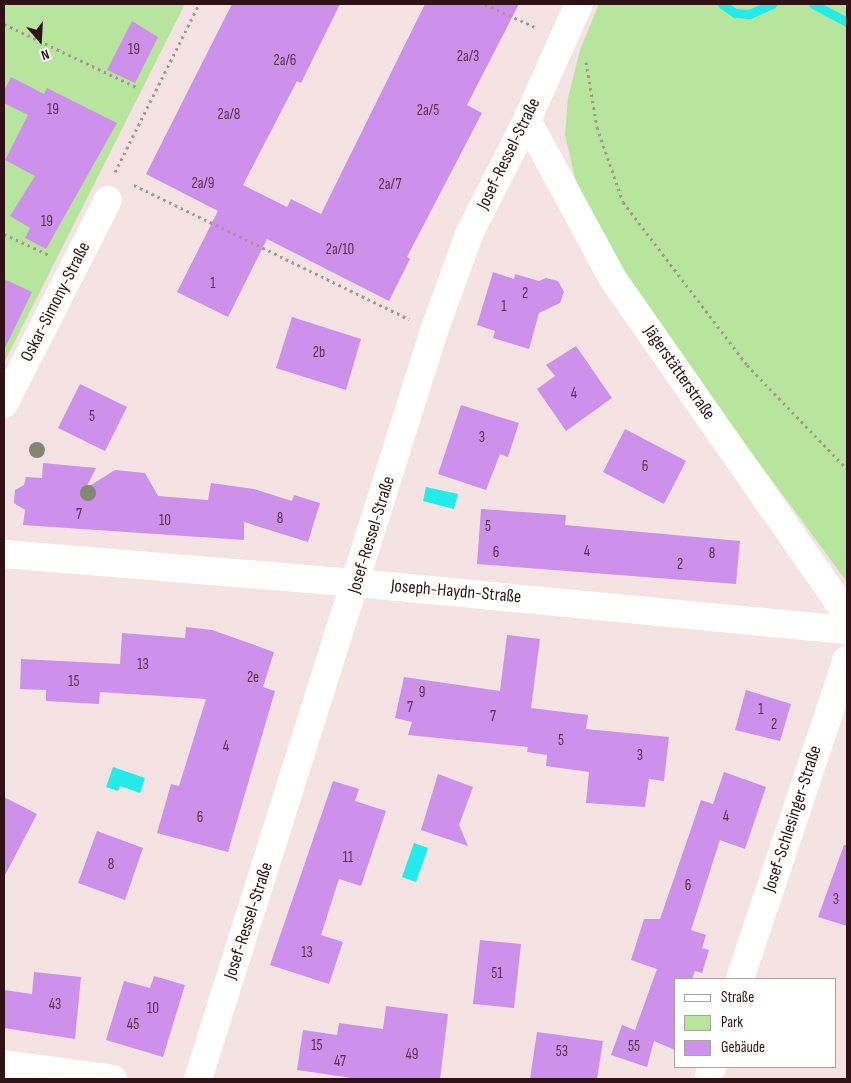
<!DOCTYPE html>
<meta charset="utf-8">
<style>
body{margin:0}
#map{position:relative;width:851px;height:1083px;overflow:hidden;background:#f5e3e4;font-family:"Sofia Sans Condensed",sans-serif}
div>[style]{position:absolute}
.green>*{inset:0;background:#b8e59e}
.water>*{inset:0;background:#23ebe9}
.stream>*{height:9px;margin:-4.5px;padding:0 4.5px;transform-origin:4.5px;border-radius:4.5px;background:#23ebe9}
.building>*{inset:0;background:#cd90eb}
.path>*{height:3px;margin-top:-1.5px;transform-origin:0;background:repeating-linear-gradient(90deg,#ab9496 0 2.5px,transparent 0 6.5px)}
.minor>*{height:28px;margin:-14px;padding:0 14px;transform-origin:14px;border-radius:14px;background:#fff}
.trees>*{width:16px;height:16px;margin:-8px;border-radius:50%;background:#828772}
span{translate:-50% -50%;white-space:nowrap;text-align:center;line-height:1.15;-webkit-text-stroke:4px #fff;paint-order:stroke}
.number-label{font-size:15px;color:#57314a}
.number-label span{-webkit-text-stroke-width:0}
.street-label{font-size:18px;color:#301115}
.frame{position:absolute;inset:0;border:5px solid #301115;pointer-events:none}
.legend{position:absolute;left:674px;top:978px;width:162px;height:90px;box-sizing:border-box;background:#fff;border:1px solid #aca0a1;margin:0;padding:6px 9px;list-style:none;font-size:15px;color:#301115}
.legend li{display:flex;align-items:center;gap:10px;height:25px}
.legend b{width:25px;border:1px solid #aca0a1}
.north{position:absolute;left:15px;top:15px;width:50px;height:50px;-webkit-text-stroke:4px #fff;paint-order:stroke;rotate:161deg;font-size:14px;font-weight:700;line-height:20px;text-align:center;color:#301115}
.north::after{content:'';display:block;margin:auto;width:18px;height:22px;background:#301115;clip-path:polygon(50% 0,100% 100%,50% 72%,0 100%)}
</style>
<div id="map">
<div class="green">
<i style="clip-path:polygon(4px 4px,185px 4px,4px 363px)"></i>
<i style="clip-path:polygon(599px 4px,847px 4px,847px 582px,667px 338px,581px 204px,565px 135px,568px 98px,580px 50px)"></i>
</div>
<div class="water">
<i style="clip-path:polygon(426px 487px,458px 494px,454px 509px,423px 501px)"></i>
<i style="clip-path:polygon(113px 767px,145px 778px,140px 793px,120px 786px,118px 791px,106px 787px)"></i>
<i style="clip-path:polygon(414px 843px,428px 848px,416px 882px,402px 877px)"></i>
</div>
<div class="stream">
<i style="left:722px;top:4px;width:16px;rotate:35deg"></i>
<i style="left:735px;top:13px;width:14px;rotate:4deg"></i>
<i style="left:749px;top:14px;width:25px;rotate:-23deg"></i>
<i style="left:813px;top:4px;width:38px;rotate:28deg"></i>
</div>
<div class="building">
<i style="clip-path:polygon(232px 4px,340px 4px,301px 83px,297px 81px,243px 185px,287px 207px,291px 199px,321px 214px,425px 4px,519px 4px,467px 105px,482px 113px,407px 257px,410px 259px,389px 301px,267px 239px,228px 317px,177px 292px,218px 211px,146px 174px)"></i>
<i style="clip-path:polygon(132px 21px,158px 37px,135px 83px,107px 70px)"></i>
<i style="clip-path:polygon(11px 77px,44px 94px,47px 88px,117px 123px,46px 249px,25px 238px,30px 228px,10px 216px,35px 176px,5px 160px,28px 115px,4px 103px,4px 91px)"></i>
<i style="clip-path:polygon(493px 272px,514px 279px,515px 274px,539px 281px,546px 278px,558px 281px,564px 292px,560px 303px,539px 313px,529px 349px,493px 338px,495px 331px,477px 325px)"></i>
<i style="clip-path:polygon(4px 279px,32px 292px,4px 350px)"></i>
<i style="clip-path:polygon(292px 317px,361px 339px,346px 390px,276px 368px)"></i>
<i style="clip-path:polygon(576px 346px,612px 398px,566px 431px,537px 389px,555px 376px,546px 365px)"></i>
<i style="clip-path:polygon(80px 384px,127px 407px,105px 451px,58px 428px)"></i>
<i style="clip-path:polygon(461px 405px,519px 423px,508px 457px,500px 454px,486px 490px,438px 474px)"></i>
<i style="clip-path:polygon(625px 429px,686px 461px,664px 504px,603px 472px)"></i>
<i style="clip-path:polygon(43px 463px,96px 468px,86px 488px,115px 470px,145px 473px,158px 496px,208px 500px,211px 483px,254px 489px,292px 501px,294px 495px,320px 503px,308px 542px,244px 522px,244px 540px,23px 525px,25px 510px,14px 503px,15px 490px,24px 485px,26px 477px,42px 478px)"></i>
<i style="clip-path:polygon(481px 509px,566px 515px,565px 525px,740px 541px,736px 584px,477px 564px)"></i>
<i style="clip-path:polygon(186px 627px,212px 630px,274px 652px,263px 687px,275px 691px,228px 852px,157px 833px,171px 784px,179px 786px,206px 699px,100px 692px,99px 704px,46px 701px,46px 690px,20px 689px,21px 659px,120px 664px,122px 633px,185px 638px)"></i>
<i style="clip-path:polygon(507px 635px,540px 639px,531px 708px,588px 715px,586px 729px,669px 737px,664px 781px,649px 779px,645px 807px,586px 803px,589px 772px,546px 766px,547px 755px,527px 752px,528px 747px,408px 735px,412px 722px,395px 718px,404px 677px,500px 691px)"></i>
<i style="clip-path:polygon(746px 690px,791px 704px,780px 741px,735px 730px)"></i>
<i style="clip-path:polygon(724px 772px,766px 787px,745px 849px,720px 840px,691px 930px,706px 935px,702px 948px,709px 950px,702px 973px,695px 971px,692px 979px,675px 979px,675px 1050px,654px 1041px,647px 1067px,611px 1055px,622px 1025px,635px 1030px,657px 969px,631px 960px,644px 919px,660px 919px,701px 800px,713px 804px)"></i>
<i style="clip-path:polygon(438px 774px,473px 787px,459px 825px,468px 846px,421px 830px)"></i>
<i style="clip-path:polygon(333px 781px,359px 789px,355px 801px,386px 811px,361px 886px,339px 879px,321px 935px,343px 942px,329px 984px,270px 965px)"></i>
<i style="clip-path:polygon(4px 797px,37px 814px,4px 877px)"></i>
<i style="clip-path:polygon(97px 831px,143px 848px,125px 900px,78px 883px)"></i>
<i style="clip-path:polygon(844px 845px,847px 845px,847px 926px,818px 917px)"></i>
<i style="clip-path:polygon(480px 940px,521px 944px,514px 1008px,473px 1004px)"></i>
<i style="clip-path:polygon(34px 972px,81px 977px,75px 1039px,4px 1028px,4px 990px,32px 994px)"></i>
<i style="clip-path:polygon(154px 976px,185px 985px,163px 1057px,106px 1040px,124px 981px,150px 988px)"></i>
<i style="clip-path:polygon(386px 1006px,448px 1014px,440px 1079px,359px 1079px,297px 1070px,303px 1030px,337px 1035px,339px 1023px,383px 1029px)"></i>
<i style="clip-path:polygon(537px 1032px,603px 1041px,597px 1079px,530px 1079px)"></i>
</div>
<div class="path">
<i style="left:485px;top:4px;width:57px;rotate:24.8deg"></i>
<i style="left:4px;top:24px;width:148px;rotate:25.5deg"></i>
<i style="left:586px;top:62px;width:66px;rotate:80.4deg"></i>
<i style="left:597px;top:127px;width:79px;rotate:70.9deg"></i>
<i style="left:623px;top:202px;width:205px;rotate:52.7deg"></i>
<i style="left:747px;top:365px;width:144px;rotate:46.1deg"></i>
<i style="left:115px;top:172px;width:188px;rotate:-63.4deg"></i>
<i style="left:134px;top:185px;width:306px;rotate:26deg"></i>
<i style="left:4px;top:234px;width:50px;rotate:25deg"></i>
</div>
<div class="minor">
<i style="left:527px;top:120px;width:181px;rotate:61.6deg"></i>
<i style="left:613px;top:279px;width:409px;rotate:55.1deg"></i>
<i style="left:4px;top:404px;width:229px;rotate:-63deg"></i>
<i style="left:4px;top:554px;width:355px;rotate:4.7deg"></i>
<i style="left:358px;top:583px;width:491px;rotate:5.5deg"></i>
<i style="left:740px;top:979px;width:337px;rotate:-71.5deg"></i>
<i style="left:4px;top:1064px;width:110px;rotate:7.8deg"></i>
<i style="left:198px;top:1079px;width:784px;rotate:-72.49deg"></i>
<i style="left:434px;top:331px;width:105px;rotate:-70deg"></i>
<i style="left:470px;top:232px;width:126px;rotate:-63deg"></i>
<i style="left:527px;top:120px;width:127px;rotate:-65.9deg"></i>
<i style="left:708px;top:1079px;width:13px;rotate:-72deg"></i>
</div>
<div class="trees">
<i style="left:37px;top:450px"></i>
<i style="left:88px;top:493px"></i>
</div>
<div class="number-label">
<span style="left:134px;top:50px">19</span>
<span style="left:468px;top:57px">2a/3</span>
<span style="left:285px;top:61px">2a/6</span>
<span style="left:53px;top:110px">19</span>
<span style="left:428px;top:111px">2a/5</span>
<span style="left:229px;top:115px">2a/8</span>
<span style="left:203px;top:184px">2a/9</span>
<span style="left:390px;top:185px">2a/7</span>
<span style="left:47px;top:222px">19</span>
<span style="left:340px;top:250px">2a/10</span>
<span style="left:213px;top:284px">1</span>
<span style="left:525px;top:294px">2</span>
<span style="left:504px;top:307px">1</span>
<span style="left:319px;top:353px">2b</span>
<span style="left:574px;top:394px">4</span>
<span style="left:92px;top:417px">5</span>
<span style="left:482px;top:438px">3</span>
<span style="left:645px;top:467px">6</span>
<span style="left:79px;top:515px">7</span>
<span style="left:280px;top:519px">8</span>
<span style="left:165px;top:521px">10</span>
<span style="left:488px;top:527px">5</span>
<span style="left:587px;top:552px">4</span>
<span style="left:496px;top:553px">6</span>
<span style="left:712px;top:554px">8</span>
<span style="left:680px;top:565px">2</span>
<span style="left:143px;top:665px">13</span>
<span style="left:253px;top:678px">2e</span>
<span style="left:74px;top:682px">15</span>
<span style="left:422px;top:693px">9</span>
<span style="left:410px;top:708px">7</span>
<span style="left:761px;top:710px">1</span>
<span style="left:493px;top:717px">7</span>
<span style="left:774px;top:725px">2</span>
<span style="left:561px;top:741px">5</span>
<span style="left:226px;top:747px">4</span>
<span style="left:640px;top:756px">3</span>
<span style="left:726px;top:817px">4</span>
<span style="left:200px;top:818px">6</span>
<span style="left:348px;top:858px">11</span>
<span style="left:111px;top:865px">8</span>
<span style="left:688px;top:886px">6</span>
<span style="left:836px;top:900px">3</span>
<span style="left:307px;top:953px">13</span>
<span style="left:497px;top:974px">51</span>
<span style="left:55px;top:1005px">43</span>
<span style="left:153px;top:1009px">10</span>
<span style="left:133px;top:1025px">45</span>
<span style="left:317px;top:1046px">15</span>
<span style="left:634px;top:1047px">55</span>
<span style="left:562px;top:1052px">53</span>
<span style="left:412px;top:1055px">49</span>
<span style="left:340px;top:1062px">47</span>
</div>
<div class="street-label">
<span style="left:509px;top:154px;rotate:-64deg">Josef-Ressel-Straße</span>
<span style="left:56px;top:302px;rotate:-63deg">Oskar-Simony-Straße</span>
<span style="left:679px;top:373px;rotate:55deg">Jägerstätterstraße</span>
<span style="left:372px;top:535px;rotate:-73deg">Josef-Ressel-Straße</span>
<span style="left:456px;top:592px;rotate:5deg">Joseph-Haydn-Straße</span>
<span style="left:793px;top:819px;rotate:-72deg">Josef-Schlesinger-Straße</span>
<span style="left:249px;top:921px;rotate:-72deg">Josef-Ressel-Straße</span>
</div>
<div class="frame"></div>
<ul class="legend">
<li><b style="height:6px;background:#fff"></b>Straße</li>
<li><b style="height:14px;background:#b8e59e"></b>Park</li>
<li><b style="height:14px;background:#cd90eb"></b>Gebäude</li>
</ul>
<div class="north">N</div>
</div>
